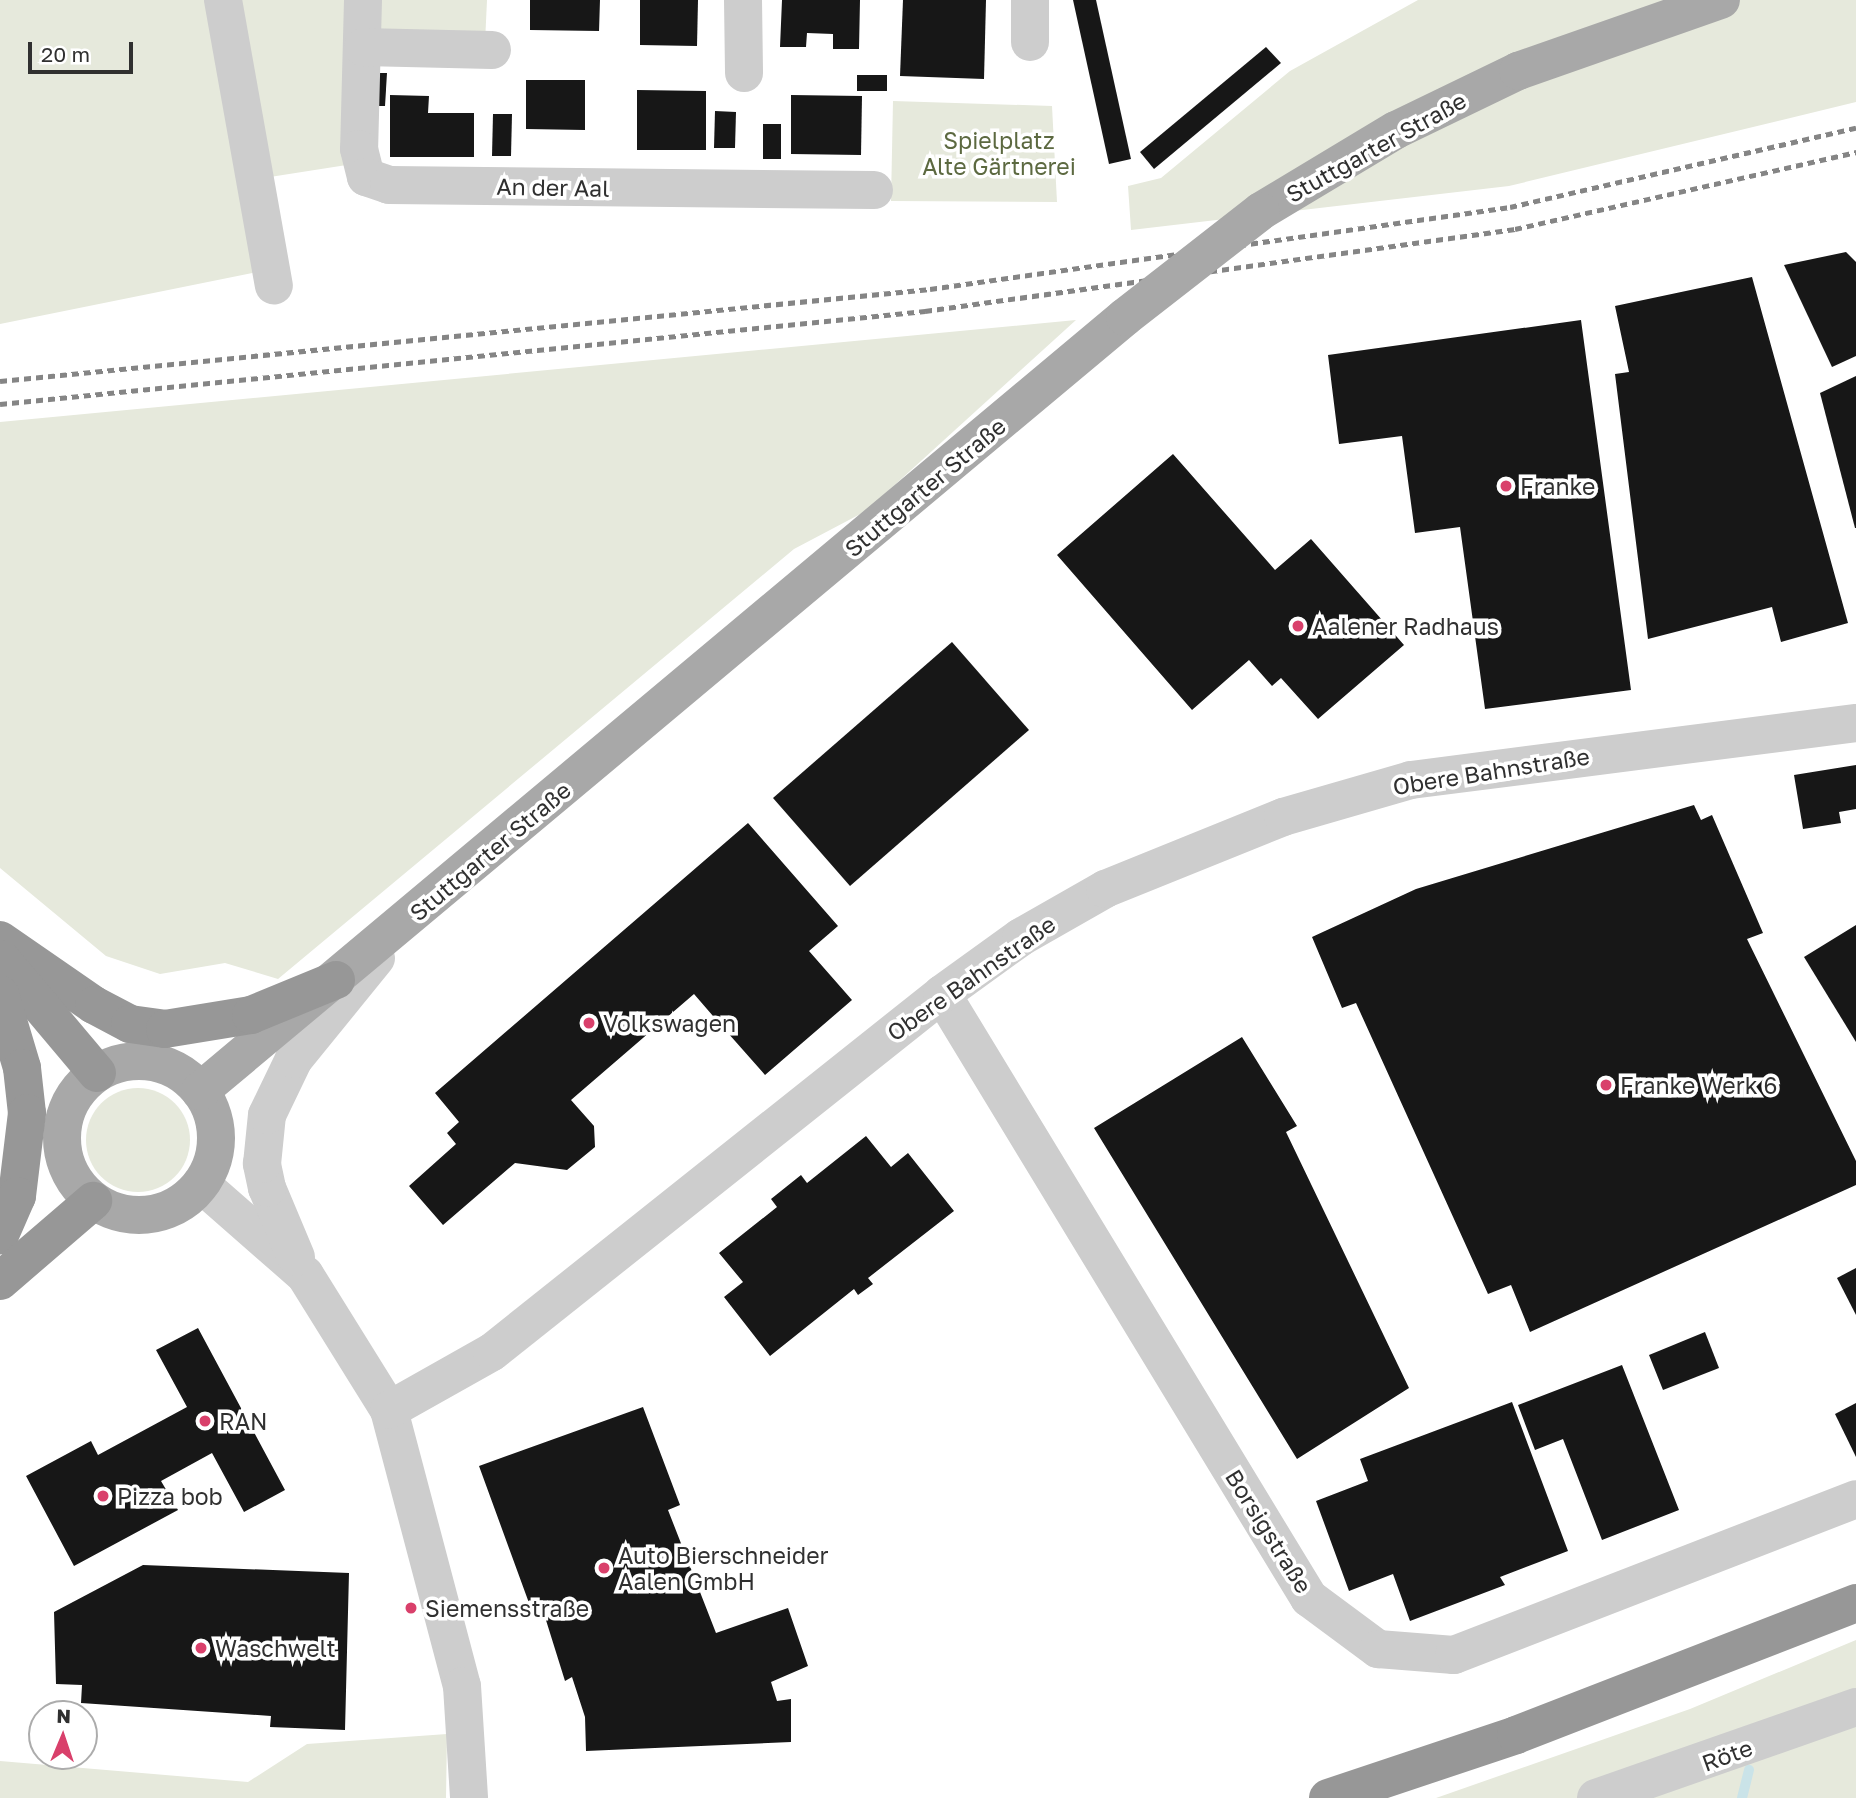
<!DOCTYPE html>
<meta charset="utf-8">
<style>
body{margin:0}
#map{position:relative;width:1856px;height:1798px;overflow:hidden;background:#fff;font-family:"Golos Text",sans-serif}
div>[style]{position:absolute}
.green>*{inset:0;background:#e6e9dc}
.round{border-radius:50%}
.stream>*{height:10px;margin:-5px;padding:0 5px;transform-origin:5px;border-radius:5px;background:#cae3e8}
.building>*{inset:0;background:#171717}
.minor>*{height:38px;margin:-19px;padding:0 19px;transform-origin:19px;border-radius:19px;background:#cdcdcd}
.major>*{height:38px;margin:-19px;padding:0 19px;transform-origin:19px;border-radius:19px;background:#a8a8a8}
.major>.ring{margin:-19px;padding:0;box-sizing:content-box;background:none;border:38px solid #a8a8a8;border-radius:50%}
.highway>*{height:38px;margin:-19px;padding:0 19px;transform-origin:19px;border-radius:19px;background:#979797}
.rail>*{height:5px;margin-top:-2.5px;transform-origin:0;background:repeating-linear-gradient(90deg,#858585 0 7px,transparent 0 12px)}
.major-bridge>*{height:38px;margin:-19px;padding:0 19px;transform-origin:19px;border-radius:19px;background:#a8a8a8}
.dots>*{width:19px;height:19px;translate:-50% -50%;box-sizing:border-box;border:4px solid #fff;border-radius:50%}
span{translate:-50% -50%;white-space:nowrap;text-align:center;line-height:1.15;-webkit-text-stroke:7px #fff;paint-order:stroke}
.park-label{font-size:23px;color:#5c6940}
.street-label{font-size:23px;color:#303030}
.poi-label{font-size:23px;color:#303030}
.left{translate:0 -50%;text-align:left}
.north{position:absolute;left:28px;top:1700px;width:70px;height:70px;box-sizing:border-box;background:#fff;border:2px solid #acacac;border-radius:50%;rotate:2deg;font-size:19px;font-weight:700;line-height:28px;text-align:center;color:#303030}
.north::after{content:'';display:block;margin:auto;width:24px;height:32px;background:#d9406b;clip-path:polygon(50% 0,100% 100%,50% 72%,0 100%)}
.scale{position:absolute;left:28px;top:42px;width:105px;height:32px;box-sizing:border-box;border:4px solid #303030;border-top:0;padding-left:9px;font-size:21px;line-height:24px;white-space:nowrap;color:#303030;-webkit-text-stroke:5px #fff;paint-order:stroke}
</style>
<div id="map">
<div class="green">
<i style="clip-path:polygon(0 0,353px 0,353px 164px,250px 180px,262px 271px,0 324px)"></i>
<i style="clip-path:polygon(371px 0,487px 0,485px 43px,371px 40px)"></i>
<i style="clip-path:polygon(1418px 0,1856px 0,1856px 102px,1509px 186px,1131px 230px,1128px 186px,1161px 178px,1290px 71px)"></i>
<i style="clip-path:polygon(893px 101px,1052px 106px,1057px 202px,891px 201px)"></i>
<i style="clip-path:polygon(1076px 320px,866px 511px,794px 549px,278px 979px,225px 963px,160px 974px,106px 956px,0 868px,0 422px)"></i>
<i class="round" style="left:86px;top:1088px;width:104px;height:104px"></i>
<i style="clip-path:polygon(1856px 1640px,1856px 1798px,1436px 1798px,1690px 1709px)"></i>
<i style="clip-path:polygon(447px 1734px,446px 1798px,0 1798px,0 1761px,248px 1782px,307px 1744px)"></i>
</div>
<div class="stream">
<i style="left:1742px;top:1798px;width:29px;rotate:-76deg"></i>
</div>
<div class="building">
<i style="clip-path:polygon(530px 0,600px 0,599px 31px,530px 30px)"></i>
<i style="clip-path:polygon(640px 0,698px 0,697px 46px,640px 45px)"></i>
<i style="clip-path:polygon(782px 0,860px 0,859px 49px,833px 49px,833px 34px,807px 33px,806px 47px,780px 47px)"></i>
<i style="clip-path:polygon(903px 0,986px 0,984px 79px,900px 76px)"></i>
<i style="clip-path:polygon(1073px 0,1096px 0,1131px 159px,1109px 164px)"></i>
<i style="clip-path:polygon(1266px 47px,1281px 63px,1154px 169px,1140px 152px)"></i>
<i style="clip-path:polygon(374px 73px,387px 73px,385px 106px,372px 106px)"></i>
<i style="clip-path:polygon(857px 75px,887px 75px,887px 91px,857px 91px)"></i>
<i style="clip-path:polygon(526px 80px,585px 80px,585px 130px,526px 129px)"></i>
<i style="clip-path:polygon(637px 90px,706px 91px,706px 150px,637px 150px)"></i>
<i style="clip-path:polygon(390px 95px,429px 96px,428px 113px,474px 113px,474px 157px,390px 157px)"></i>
<i style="clip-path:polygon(791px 95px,862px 96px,861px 155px,791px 154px)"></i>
<i style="clip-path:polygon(715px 111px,736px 112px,735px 148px,714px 148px)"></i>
<i style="clip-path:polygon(493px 114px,512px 114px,511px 156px,492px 156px)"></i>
<i style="clip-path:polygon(763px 124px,781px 124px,781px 159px,763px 159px)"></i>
<i style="clip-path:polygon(1846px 252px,1856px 262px,1856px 356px,1832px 367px,1784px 265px)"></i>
<i style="clip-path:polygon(1752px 277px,1848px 623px,1781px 642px,1772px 607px,1648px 639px,1615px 374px,1629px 372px,1615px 306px)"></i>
<i style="clip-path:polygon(1581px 320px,1631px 690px,1485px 709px,1460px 527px,1415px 533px,1402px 436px,1339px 444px,1328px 355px)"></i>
<i style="clip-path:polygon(1856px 376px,1856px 528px,1855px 528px,1820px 393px)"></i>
<i style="clip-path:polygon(1173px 454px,1275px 570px,1311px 539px,1404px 645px,1318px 719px,1281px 678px,1272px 686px,1249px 660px,1192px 710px,1057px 555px)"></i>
<i style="clip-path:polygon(952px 642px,1029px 730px,850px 886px,773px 798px)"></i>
<i style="clip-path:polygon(1856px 765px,1856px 809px,1839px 812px,1841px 823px,1803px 829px,1794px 775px)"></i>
<i style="clip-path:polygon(1694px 805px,1701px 820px,1712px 815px,1763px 933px,1747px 939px,1856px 1161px,1856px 1185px,1530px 1332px,1511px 1285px,1488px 1294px,1356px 1003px,1342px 1008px,1312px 937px,1416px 889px)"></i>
<i style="clip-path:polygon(748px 823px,838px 926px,809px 951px,852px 1000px,765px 1075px,720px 1024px,715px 1029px,708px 1021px,713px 1016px,694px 994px,571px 1100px,594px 1126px,595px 1147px,567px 1170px,515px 1163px,443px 1225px,409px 1186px,456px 1144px,447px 1133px,459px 1122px,435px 1093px)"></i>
<i style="clip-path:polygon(1856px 925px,1856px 1042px,1804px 957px)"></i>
<i style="clip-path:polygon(1242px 1037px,1297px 1126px,1286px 1132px,1409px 1388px,1297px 1459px,1094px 1128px)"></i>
<i style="clip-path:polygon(866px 1136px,891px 1167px,908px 1153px,954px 1211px,868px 1278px,873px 1284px,858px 1295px,854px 1289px,770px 1356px,724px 1297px,743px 1282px,719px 1253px,777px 1207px,771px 1199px,801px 1175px,807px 1183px)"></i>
<i style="clip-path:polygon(1856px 1268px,1856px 1315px,1837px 1278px)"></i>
<i style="clip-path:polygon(198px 1328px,285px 1490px,244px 1512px,212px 1453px,161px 1481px,178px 1510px,74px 1566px,26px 1476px,91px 1441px,98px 1455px,187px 1407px,156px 1350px)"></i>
<i style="clip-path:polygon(1705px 1332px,1719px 1368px,1663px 1390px,1649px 1355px)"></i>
<i style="clip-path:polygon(1622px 1365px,1679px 1510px,1602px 1540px,1563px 1439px,1535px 1450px,1518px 1405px)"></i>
<i style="clip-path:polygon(1512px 1402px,1568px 1551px,1500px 1577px,1505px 1585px,1410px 1621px,1393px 1574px,1349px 1591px,1316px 1501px,1368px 1481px,1360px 1459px)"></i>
<i style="clip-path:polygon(1856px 1403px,1856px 1457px,1835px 1414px)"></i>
<i style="clip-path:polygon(643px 1407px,680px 1505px,668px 1510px,716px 1633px,788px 1608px,808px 1666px,771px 1682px,777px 1701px,791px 1699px,791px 1742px,586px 1751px,585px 1717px,572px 1677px,565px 1681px,540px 1601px,529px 1603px,479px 1466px)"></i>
<i style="clip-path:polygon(143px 1565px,349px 1573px,345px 1730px,270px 1727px,271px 1716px,81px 1703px,82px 1685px,56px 1684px,54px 1612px)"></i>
</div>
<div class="minor">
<i style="left:223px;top:0;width:290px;rotate:79.9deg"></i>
<i style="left:363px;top:0;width:149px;rotate:91.5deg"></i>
<i style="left:359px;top:149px;width:29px;rotate:76deg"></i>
<i style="left:366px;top:177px;width:24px;rotate:19deg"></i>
<i style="left:389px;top:185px;width:485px;rotate:0.6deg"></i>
<i style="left:743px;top:0;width:73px;rotate:89.2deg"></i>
<i style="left:1030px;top:0;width:42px;rotate:90deg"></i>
<i style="left:363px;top:47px;width:129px;rotate:1.3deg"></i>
<i style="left:942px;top:994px;width:707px;rotate:58.72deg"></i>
<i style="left:1309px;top:1598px;width:86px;rotate:36.5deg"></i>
<i style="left:1378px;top:1649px;width:76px;rotate:4.5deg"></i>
<i style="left:1454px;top:1655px;width:431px;rotate:-21.2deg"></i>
<i style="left:201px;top:1184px;width:138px;rotate:41.2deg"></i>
<i style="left:305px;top:1275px;width:159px;rotate:58.1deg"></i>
<i style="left:389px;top:1410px;width:285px;rotate:75.2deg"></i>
<i style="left:462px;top:1686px;width:112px;rotate:86.4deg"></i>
<i style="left:296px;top:1257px;width:75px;rotate:-112.8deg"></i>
<i style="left:267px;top:1188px;width:25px;rotate:-102deg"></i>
<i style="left:262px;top:1164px;width:49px;rotate:-84.2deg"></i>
<i style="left:267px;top:1115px;width:62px;rotate:-64.3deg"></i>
<i style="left:294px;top:1059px;width:130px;rotate:-50.9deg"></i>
<i style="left:389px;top:1410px;width:118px;rotate:-29.4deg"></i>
<i style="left:492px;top:1352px;width:575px;rotate:-38.5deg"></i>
<i style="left:942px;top:994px;width:97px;rotate:-35.8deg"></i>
<i style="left:1021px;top:937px;width:97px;rotate:-29.7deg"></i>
<i style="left:1105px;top:889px;width:192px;rotate:-22deg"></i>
<i style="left:1283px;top:817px;width:133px;rotate:-16.1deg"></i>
<i style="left:1411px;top:780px;width:449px;rotate:-7.3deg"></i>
<i style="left:1596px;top:1798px;width:275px;rotate:-19.3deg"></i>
</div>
<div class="major">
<i style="left:1261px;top:211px;width:157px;rotate:-31deg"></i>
<i style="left:1396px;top:130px;width:136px;rotate:-25.8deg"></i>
<i style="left:1518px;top:71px;width:215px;rotate:-19.3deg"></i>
<i class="ring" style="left:62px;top:1061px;width:116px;height:116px"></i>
<i style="left:200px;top:1091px;width:1206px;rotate:-39.92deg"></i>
</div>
<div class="highway">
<i style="left:0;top:940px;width:114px;rotate:34.7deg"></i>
<i style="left:94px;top:1005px;width:41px;rotate:27.8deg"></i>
<i style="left:130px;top:1024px;width:35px;rotate:8deg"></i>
<i style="left:165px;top:1029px;width:87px;rotate:-9.2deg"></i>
<i style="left:251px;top:1015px;width:92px;rotate:-22.4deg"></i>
<i style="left:1px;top:959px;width:149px;rotate:49.9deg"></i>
<i style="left:0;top:994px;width:77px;rotate:73.4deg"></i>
<i style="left:22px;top:1068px;width:45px;rotate:83.7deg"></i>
<i style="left:27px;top:1113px;width:84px;rotate:96.9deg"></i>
<i style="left:17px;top:1196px;width:43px;rotate:113.6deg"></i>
<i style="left:0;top:1281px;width:123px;rotate:-40.7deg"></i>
<i style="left:1328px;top:1798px;width:198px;rotate:-18.5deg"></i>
<i style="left:1516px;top:1735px;width:365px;rotate:-21.2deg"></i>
</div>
<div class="rail">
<i style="left:0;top:381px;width:935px;rotate:-5.65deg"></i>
<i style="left:930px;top:289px;width:586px;rotate:-8.05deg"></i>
<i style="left:1510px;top:207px;width:355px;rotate:-12.9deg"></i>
<i style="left:0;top:404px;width:930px;rotate:-5.74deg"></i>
<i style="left:925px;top:311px;width:596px;rotate:-7.91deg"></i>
<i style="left:1515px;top:229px;width:350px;rotate:-12.7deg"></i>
</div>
<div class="major-bridge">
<i style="left:1125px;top:317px;width:172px;rotate:-37.9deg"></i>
</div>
<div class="dots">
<i style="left:1506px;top:486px;background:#d9406b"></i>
<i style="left:1298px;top:626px;background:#d9406b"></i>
<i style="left:589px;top:1023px;background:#d9406b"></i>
<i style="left:1606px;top:1085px;background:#d9406b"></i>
<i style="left:205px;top:1421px;background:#d9406b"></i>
<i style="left:103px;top:1496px;background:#d9406b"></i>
<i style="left:604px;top:1568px;background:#d9406b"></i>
<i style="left:411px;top:1608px;background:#d9406b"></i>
<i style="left:201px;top:1648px;background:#d9406b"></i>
</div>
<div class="park-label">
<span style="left:999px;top:153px">Spielplatz<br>Alte Gärtnerei</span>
</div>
<div class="street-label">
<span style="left:1376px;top:147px;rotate:-29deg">Stuttgarter Straße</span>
<span style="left:553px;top:187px;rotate:1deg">An der Aal</span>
<span style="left:925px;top:487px;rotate:-40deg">Stuttgarter Straße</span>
<span style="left:1491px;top:771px;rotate:-9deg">Obere Bahnstraße</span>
<span style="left:490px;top:851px;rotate:-40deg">Stuttgarter Straße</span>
<span style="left:971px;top:978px;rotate:-35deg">Obere Bahnstraße</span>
<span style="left:1269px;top:1531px;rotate:58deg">Borsigstraße</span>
<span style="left:1727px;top:1755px;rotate:-20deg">Röte</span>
</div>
<div class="poi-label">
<span class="left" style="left:1520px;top:486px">Franke</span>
<span class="left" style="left:1312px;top:626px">Aalener Radhaus</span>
<span class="left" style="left:603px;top:1023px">Volkswagen</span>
<span class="left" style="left:1620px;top:1085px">Franke Werk 6</span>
<span class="left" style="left:219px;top:1421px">RAN</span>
<span class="left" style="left:117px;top:1496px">Pizza bob</span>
<span class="left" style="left:618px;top:1568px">Auto Bierschneider<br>Aalen GmbH</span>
<span class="left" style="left:425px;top:1608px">Siemensstraße</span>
<span class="left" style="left:215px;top:1648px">Waschwelt</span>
</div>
<div class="north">N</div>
<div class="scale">20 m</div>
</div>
